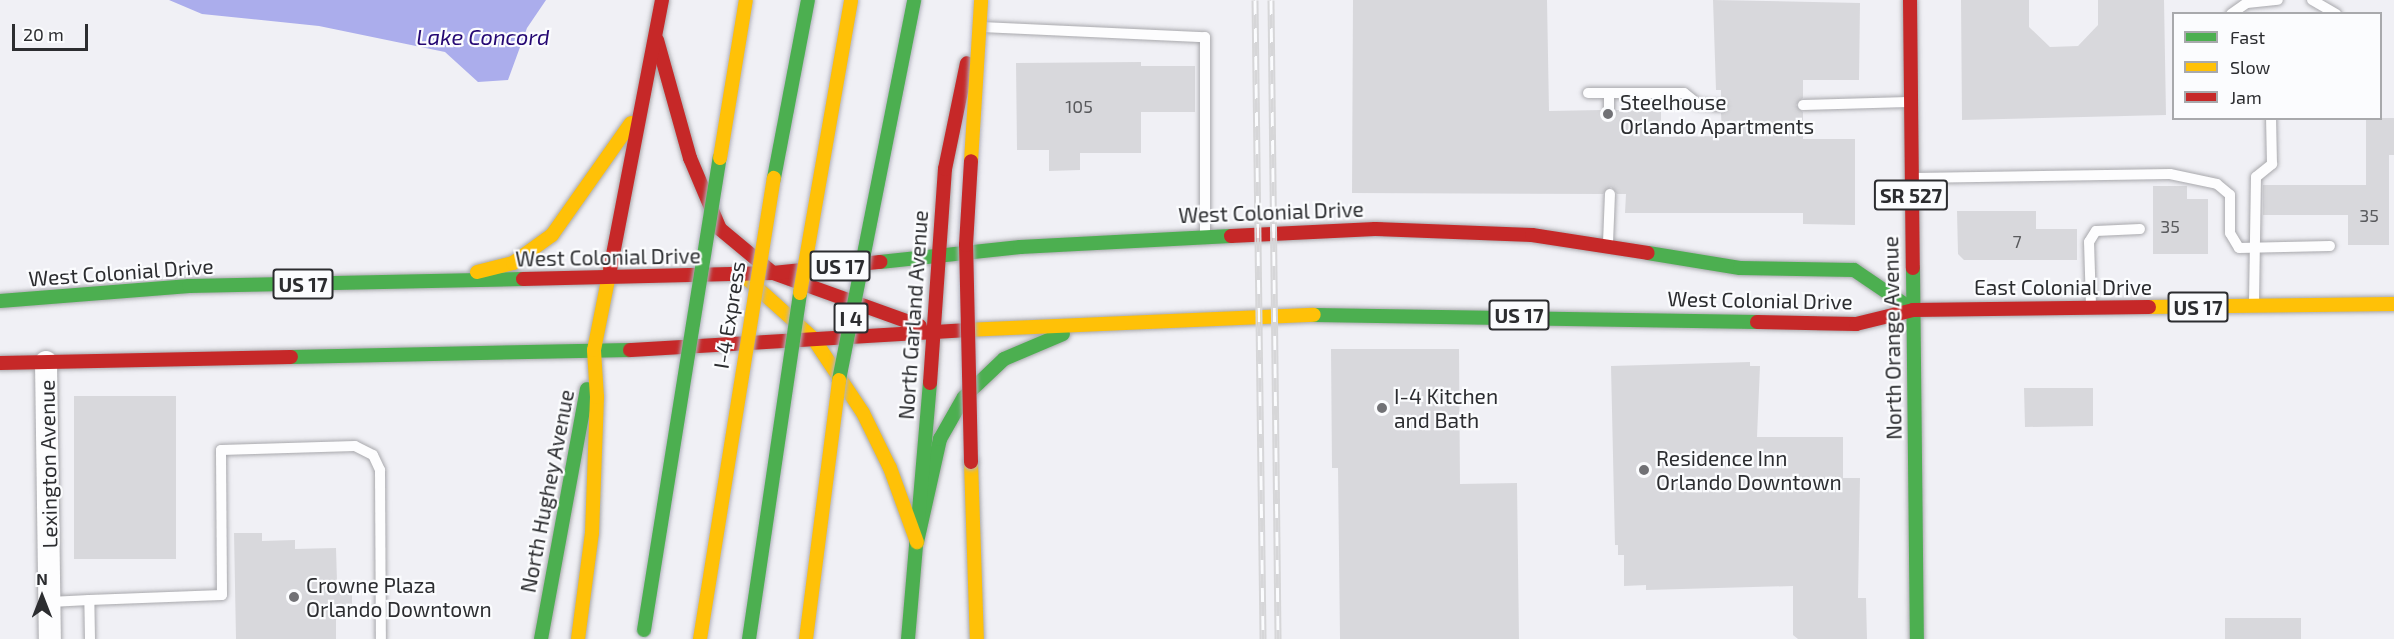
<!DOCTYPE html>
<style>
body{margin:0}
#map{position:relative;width:2394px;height:639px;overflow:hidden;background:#f0f0f5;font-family:"Exo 2",sans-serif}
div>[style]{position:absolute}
.water>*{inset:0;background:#abadec}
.building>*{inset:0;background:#d8d8dc}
.roads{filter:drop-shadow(0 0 2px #a8a8ac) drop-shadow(0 0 2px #a8a8ac)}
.lane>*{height:10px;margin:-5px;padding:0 5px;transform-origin:5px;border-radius:5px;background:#fdfdfe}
.street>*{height:22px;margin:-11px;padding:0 11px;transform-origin:11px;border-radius:11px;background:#fdfdfe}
.fast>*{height:14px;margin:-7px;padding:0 7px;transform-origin:7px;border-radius:7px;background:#4caf50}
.slow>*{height:14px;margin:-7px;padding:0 7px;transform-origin:7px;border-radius:7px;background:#ffc107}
.jam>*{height:14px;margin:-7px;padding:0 7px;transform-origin:7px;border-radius:7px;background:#c62828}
.rail>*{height:7px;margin-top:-3.5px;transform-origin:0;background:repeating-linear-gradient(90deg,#fbfcfe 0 14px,#d6d6d8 0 28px);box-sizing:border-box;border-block:2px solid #d6d6d8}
.bridges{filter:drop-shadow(0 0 2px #b1b1bd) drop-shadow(0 0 2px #b1b1bd)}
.fast-bridge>*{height:14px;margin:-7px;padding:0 7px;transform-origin:7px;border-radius:7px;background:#4caf50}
.slow-bridge>*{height:14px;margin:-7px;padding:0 7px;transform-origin:7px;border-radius:7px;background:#ffc107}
.jam-bridge>*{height:14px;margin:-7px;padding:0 7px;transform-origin:7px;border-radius:7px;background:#c62828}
.dots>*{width:16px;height:16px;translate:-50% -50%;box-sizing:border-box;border:3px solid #fbfcfe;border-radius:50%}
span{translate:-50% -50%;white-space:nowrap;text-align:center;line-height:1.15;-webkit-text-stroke:4.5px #fbfcfe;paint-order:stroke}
.number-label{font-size:18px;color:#595a5d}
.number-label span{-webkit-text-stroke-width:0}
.shield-label span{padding:2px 4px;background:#fbfcfe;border:2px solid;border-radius:4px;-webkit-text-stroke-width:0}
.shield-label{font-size:20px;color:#2c2d30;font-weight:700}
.poi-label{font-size:21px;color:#2c2d30}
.left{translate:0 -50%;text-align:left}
.street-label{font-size:21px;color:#2c2d30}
.water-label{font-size:22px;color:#250873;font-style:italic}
.legend{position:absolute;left:2172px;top:12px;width:210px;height:108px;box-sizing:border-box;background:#fbfcfe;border:2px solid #a8a9ac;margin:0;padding:8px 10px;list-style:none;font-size:18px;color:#2c2d30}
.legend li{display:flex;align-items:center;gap:12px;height:30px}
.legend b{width:30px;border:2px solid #a8a9ac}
.north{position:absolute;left:12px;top:567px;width:60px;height:60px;-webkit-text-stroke:4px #fbfcfe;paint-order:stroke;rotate:0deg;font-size:16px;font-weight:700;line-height:24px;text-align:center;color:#2c2d30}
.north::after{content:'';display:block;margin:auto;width:21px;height:27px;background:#2c2d30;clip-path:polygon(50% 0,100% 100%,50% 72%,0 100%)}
.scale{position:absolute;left:12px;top:24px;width:76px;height:27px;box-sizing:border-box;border:3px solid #2c2d30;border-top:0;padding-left:8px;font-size:18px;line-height:21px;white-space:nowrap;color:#2c2d30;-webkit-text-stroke:4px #fbfcfe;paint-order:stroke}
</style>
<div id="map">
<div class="water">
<i style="clip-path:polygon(169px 0,546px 0,527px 28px,508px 80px,478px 82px,445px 52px,319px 26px,202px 14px)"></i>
</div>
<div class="building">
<i style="clip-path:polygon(1353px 0,1547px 0,1549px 111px,1602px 110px,1610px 117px,1616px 110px,1661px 111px,1661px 137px,1722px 136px,1721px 113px,1728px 106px,1721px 99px,1721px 90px,1716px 90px,1713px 0,1860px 3px,1859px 80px,1803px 80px,1803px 98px,1796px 105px,1803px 112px,1803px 139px,1855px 139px,1855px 225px,1803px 224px,1803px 213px,1625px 213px,1626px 194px,1617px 194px,1611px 187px,1603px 194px,1352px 193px)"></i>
<i style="clip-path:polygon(1961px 0,2029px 0,2029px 27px,2050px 47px,2078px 46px,2098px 25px,2098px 0,2164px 0,2166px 115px,1962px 120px)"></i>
<i style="clip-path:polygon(1141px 62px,1141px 66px,1195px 66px,1195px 112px,1141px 112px,1141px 153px,1080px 153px,1080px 170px,1049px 171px,1049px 150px,1017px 150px,1016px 63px)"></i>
<i style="clip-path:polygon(2366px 118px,2394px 118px,2394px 155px,2389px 155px,2389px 245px,2348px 245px,2348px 215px,2263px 215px,2263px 185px,2366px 185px)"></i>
<i style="clip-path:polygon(2153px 186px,2187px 186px,2187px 199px,2208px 199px,2208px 254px,2153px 254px)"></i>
<i style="clip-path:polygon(1957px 211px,2036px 211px,2036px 229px,2077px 229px,2077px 260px,1964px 260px,1958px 254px)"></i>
<i style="clip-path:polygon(1331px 349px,1459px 349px,1460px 484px,1517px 483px,1519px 639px,1340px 639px,1338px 468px,1332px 468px)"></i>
<i style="clip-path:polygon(1750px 362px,1750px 366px,1760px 366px,1757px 437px,1843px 437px,1843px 478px,1860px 478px,1858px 598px,1866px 598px,1867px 639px,1798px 639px,1793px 635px,1793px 586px,1646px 590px,1646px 585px,1624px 586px,1624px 555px,1618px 555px,1618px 545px,1615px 545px,1611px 366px)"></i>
<i style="clip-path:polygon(2024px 388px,2093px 388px,2093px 426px,2025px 427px)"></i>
<i style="clip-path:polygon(74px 396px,176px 396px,176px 559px,74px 559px)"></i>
<i style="clip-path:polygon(234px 533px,262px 533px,262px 541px,295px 540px,295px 549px,336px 548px,337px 582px,352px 582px,352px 612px,336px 612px,336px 639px,236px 639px)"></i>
<i style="clip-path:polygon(2225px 618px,2301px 618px,2301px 639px,2225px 639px)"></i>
</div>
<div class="roads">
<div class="lane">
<i style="left:2312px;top:0;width:28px;rotate:30deg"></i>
<i style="left:2231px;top:14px;width:19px;rotate:-35deg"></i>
<i style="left:2247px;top:3px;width:31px;rotate:-6deg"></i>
<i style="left:981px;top:27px;width:224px;rotate:2.6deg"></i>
<i style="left:1205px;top:37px;width:198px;rotate:90deg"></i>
<i style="left:1588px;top:93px;width:96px"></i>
<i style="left:1684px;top:93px;width:18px;rotate:38deg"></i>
<i style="left:1698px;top:104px;width:23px;rotate:5deg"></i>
<i style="left:1609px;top:93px;width:17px;rotate:90deg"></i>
<i style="left:1803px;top:105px;width:105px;rotate:-1.6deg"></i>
<i style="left:1914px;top:178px;width:256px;rotate:-0.9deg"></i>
<i style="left:2170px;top:174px;width:48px;rotate:12deg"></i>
<i style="left:2217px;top:184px;width:17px;rotate:40deg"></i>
<i style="left:2230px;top:195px;width:38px;rotate:90deg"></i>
<i style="left:2230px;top:233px;width:17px;rotate:59deg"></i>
<i style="left:2239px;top:248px;width:91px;rotate:-1.3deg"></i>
<i style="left:1608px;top:243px;width:49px;rotate:-87.7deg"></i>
<i style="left:2254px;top:303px;width:126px;rotate:-89.1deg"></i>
<i style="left:2256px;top:177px;width:21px;rotate:-39deg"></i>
<i style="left:2272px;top:164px;width:46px;rotate:-91.2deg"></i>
<i style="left:2091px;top:305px;width:63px;rotate:-91.8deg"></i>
<i style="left:2089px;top:242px;width:13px;rotate:-58deg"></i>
<i style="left:2096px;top:231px;width:44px;rotate:-2.6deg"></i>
<i style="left:50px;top:602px;width:39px;rotate:-3deg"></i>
<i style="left:90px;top:639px;width:39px;rotate:-91deg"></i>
<i style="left:89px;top:600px;width:133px;rotate:-2.2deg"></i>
<i style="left:222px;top:595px;width:145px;rotate:-90.4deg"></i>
<i style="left:221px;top:450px;width:134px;rotate:-1.7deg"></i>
<i style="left:355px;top:446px;width:20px;rotate:27deg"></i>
<i style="left:373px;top:455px;width:17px;rotate:65deg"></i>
<i style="left:380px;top:470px;width:169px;rotate:89.7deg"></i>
</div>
<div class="street">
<i style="left:46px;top:362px;width:277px;rotate:89.2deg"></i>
</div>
<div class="fast">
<i style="left:1648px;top:253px;width:93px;rotate:9.3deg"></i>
<i style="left:1740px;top:268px;width:114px;rotate:1deg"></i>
<i style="left:1854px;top:270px;width:71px;rotate:34.1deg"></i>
<i style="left:880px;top:262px;width:141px;rotate:-6.1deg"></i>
<i style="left:1020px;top:247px;width:211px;rotate:-3deg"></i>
<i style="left:1913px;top:268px;width:371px;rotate:89.4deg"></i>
<i style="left:0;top:301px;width:190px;rotate:-4.5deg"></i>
<i style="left:189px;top:286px;width:334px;rotate:-1.2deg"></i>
<i style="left:1314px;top:315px;width:443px;rotate:0.9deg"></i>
<i style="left:291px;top:357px;width:339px;rotate:-1.2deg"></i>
<i style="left:917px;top:542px;width:106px;rotate:-77.4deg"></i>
<i style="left:940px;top:439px;width:48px;rotate:-60.3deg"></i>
<i style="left:964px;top:397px;width:55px;rotate:-43.5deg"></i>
<i style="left:1004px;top:359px;width:64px;rotate:-23deg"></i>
<i style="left:541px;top:639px;width:254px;rotate:-79.6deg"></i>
<i style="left:908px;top:639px;width:257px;rotate:-85.1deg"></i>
</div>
<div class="slow">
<i style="left:477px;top:272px;width:37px;rotate:-14deg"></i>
<i style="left:513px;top:263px;width:48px;rotate:-35.7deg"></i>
<i style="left:552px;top:235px;width:137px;rotate:-54.8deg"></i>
<i style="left:743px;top:275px;width:94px;rotate:42deg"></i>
<i style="left:813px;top:338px;width:90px;rotate:56.3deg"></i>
<i style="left:863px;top:413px;width:61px;rotate:63.9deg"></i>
<i style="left:890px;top:468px;width:79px;rotate:70deg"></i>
<i style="left:2149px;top:307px;width:245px;rotate:-0.7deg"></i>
<i style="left:965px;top:330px;width:349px;rotate:-2.5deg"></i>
<i style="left:971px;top:462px;width:177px;rotate:88.1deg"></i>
<i style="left:578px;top:639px;width:107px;rotate:-82.5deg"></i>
<i style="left:592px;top:533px;width:136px;rotate:-87.9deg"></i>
<i style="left:597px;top:397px;width:47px;rotate:-93.7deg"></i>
<i style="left:594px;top:350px;width:82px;rotate:-78.7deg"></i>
</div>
<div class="jam">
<i style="left:1910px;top:0;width:268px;rotate:89.4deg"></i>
<i style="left:657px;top:40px;width:123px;rotate:74.4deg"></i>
<i style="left:690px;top:158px;width:77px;rotate:67.1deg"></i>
<i style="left:720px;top:229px;width:69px;rotate:39.7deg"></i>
<i style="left:773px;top:273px;width:156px;rotate:19.8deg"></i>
<i style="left:1231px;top:236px;width:144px;rotate:-2.8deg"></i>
<i style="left:1375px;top:229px;width:157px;rotate:2.2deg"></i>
<i style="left:1532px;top:235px;width:117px;rotate:8.8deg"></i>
<i style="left:610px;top:270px;width:275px;rotate:-79.1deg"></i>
<i style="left:523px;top:279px;width:250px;rotate:-1.4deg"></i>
<i style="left:773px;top:273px;width:108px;rotate:-5.9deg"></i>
<i style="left:1757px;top:322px;width:99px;rotate:1.2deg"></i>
<i style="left:1856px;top:324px;width:59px;rotate:-13.8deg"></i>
<i style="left:1913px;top:310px;width:236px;rotate:-0.7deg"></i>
<i style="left:630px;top:350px;width:336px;rotate:-3.4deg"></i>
<i style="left:0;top:363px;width:291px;rotate:-1.2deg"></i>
<i style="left:930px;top:383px;width:215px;rotate:-86deg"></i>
<i style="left:945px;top:169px;width:108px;rotate:-78.3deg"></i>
</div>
</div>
<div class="rail">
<i style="left:1255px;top:0;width:639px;rotate:89.28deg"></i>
<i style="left:1271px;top:0;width:639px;rotate:89.37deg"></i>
</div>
<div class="bridges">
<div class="fast-bridge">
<i style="left:774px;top:178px;width:181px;rotate:-79.2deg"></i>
<i style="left:839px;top:380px;width:387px;rotate:-78.8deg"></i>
<i style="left:644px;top:630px;width:478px;rotate:-80.9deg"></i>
<i style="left:749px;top:639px;width:350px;rotate:-81.6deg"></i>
</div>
<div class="slow-bridge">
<i style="left:720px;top:158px;width:160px;rotate:-80.7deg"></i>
<i style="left:971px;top:161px;width:161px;rotate:-86.4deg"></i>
<i style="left:800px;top:293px;width:297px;rotate:-80.1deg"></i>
<i style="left:700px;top:639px;width:467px;rotate:-80.9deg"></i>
<i style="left:806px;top:639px;width:261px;rotate:-82.7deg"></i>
</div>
<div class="jam-bridge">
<i style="left:971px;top:462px;width:217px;rotate:-91.3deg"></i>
<i style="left:966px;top:245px;width:84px;rotate:-86.6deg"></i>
</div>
</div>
<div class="dots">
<i style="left:1608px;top:114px;background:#717175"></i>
<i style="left:1382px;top:408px;background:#717175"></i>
<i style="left:1644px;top:470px;background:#717175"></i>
<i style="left:294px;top:597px;background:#717175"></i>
</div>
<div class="number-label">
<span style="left:1079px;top:106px">105</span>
<span style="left:2369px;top:215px">35</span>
<span style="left:2170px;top:226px">35</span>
<span style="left:2017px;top:241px">7</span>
</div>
<div class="shield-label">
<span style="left:1911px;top:195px">SR 527</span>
<span style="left:840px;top:266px">US 17</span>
<span style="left:303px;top:284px">US 17</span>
<span style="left:2198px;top:307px">US 17</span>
<span style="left:1519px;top:315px">US 17</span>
<span style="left:851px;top:318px">I 4</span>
</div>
<div class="poi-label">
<span class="left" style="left:1620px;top:114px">Steelhouse<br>Orlando Apartments</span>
<span class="left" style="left:1394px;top:408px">I-4 Kitchen<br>and Bath</span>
<span class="left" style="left:1656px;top:470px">Residence Inn<br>Orlando Downtown</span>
<span class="left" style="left:306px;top:597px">Crowne Plaza<br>Orlando Downtown</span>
</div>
<div class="street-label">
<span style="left:1271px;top:212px;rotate:-2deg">West Colonial Drive</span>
<span style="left:608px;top:257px;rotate:-1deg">West Colonial Drive</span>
<span style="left:121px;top:272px;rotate:-4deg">West Colonial Drive</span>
<span style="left:2063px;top:287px">East Colonial Drive</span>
<span style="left:1760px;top:300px;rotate:1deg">West Colonial Drive</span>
<span style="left:729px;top:315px;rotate:-81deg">I-4 Express</span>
<span style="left:913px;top:315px;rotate:-86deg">North Garland Avenue</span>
<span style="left:1892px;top:338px;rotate:-91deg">North Orange Avenue</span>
<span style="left:48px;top:464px;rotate:-91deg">Lexington Avenue</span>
<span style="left:547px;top:491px;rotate:-79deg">North Hughey Avenue</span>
</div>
<div class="water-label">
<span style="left:483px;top:37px">Lake Concord</span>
</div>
<ul class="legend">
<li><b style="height:8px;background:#4caf50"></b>Fast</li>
<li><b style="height:8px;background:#ffc107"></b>Slow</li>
<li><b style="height:8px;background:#c62828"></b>Jam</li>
</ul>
<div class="north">N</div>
<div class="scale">20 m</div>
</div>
